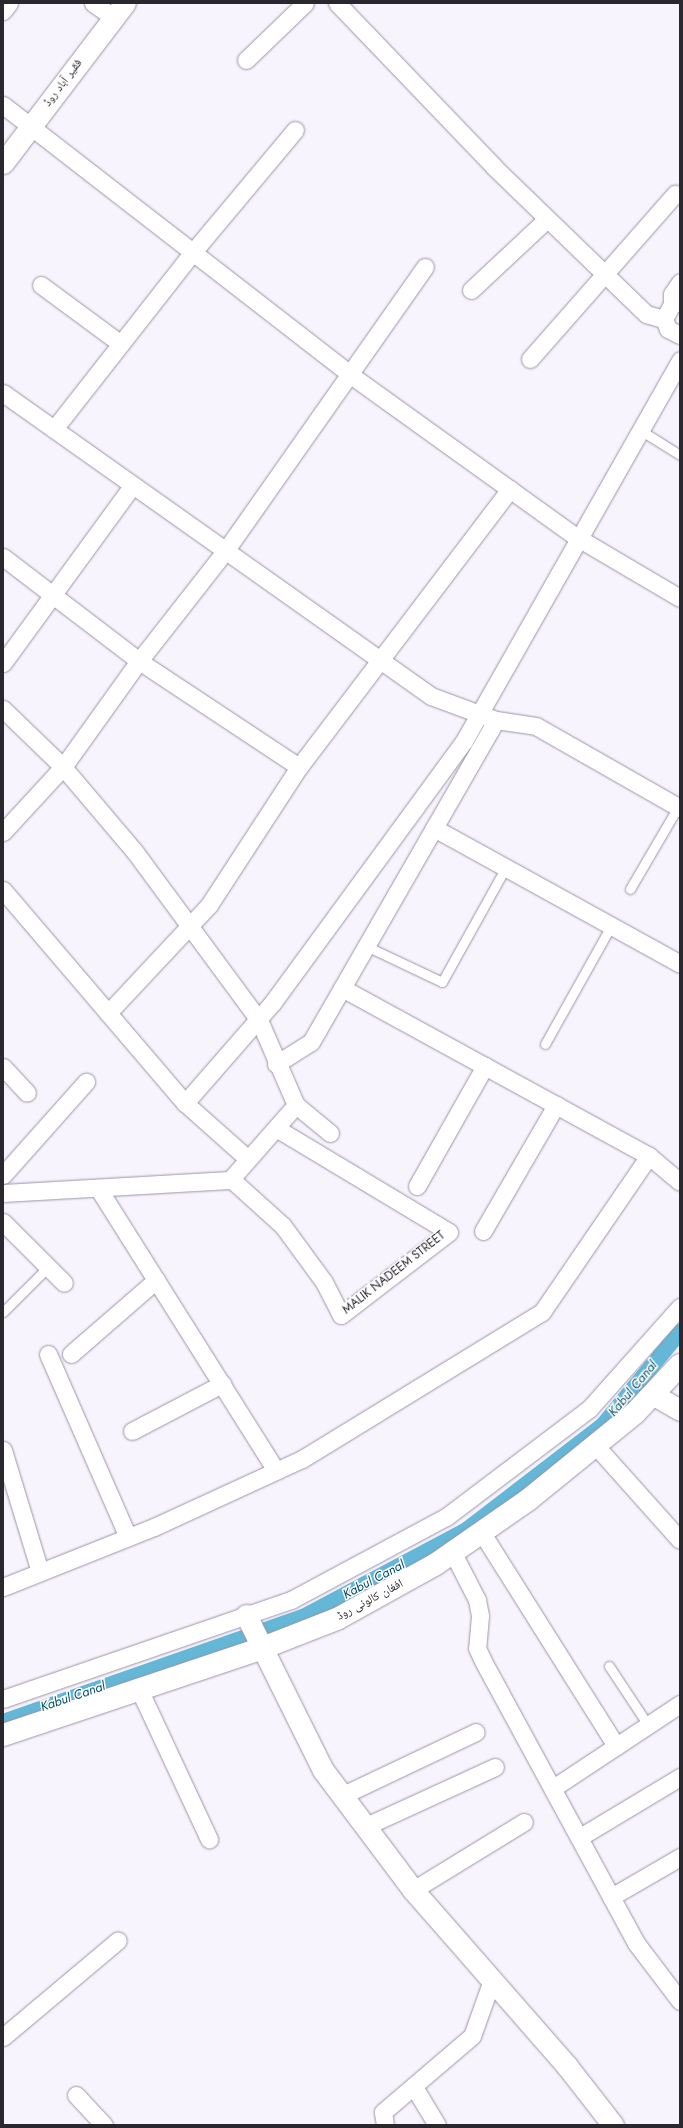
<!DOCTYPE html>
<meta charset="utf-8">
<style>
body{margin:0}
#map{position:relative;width:683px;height:2128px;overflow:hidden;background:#f8f4fd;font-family:Jost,"Noto Naskh Arabic",sans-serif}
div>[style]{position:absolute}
.canal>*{height:16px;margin:-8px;padding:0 8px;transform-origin:8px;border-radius:8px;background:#64b7d7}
.roads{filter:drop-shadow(0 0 1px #9d93a8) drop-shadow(0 0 1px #9d93a8)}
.service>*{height:9px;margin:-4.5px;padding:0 4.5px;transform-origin:4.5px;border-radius:4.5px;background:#fff}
.minor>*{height:17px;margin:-8.5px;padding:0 8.5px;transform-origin:8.5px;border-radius:8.5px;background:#fff}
.tertiary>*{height:21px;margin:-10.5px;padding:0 10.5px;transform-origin:10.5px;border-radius:10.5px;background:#fff}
.secondary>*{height:22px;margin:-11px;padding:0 11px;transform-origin:11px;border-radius:11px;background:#fff}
span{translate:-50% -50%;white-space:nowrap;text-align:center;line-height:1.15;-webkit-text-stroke:3px #fff;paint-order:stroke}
.street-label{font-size:12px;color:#2b272f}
.water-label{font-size:13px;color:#044e65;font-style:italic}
.frame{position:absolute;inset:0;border:4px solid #2b272f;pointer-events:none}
</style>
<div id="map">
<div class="canal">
<i style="left:3px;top:1722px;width:318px;rotate:-19.3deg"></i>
<i style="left:303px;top:1617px;width:183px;rotate:-28deg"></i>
<i style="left:465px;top:1531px;width:174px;rotate:-37.5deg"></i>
<i style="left:603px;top:1425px;width:121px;rotate:-50.4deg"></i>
</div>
<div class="roads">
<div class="service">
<i style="left:640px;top:430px;width:47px;rotate:32deg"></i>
<i style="left:630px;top:889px;width:97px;rotate:-59.7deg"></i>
<i style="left:366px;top:946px;width:84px;rotate:25.3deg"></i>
<i style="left:442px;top:982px;width:132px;rotate:-60.9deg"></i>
<i style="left:545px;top:1044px;width:135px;rotate:-60.8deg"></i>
<i style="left:3px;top:1312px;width:64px;rotate:-45deg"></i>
<i style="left:609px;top:1666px;width:71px;rotate:56.5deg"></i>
</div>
<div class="minor">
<i style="left:93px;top:3px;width:24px;rotate:35deg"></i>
<i style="left:337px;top:3px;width:227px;rotate:46.2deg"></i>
<i style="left:494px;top:167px;width:211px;rotate:44deg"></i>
<i style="left:646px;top:314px;width:19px;rotate:16deg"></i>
<i style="left:3px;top:11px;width:10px;rotate:-53deg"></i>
<i style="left:246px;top:60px;width:82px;rotate:-44deg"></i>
<i style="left:3px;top:105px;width:437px;rotate:37.8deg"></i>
<i style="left:348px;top:373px;width:283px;rotate:35.7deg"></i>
<i style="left:578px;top:538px;width:118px;rotate:30.5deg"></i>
<i style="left:41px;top:285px;width:99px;rotate:36.4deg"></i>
<i style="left:471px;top:290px;width:104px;rotate:-43.1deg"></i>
<i style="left:680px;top:302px;width:8px;rotate:166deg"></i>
<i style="left:672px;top:304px;width:17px;rotate:118deg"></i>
<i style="left:664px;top:319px;width:11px;rotate:68deg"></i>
<i style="left:668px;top:329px;width:13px;rotate:27deg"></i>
<i style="left:672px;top:304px;width:10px;rotate:-90deg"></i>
<i style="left:672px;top:294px;width:14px;rotate:-56deg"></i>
<i style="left:530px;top:359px;width:220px;rotate:-48.7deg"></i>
<i style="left:3px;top:393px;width:524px;rotate:35.3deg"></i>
<i style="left:431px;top:696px;width:69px;rotate:20.3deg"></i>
<i style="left:496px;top:720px;width:40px;rotate:8.5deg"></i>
<i style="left:536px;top:726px;width:166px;rotate:29.7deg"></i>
<i style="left:54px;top:429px;width:225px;rotate:-51.9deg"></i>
<i style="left:193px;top:252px;width:159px;rotate:-50.1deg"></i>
<i style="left:3px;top:557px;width:171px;rotate:37.4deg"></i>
<i style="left:139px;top:661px;width:192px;rotate:33.5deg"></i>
<i style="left:3px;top:663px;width:220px;rotate:-53.9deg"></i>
<i style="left:3px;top:709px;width:83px;rotate:44deg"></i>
<i style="left:63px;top:767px;width:111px;rotate:49.7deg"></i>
<i style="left:135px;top:852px;width:209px;rotate:53.6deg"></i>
<i style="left:259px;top:1020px;width:93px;rotate:66.5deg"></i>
<i style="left:296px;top:1105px;width:44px;rotate:39.5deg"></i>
<i style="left:434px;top:828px;width:281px;rotate:28.9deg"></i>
<i style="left:3px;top:832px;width:88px;rotate:-47.3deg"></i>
<i style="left:63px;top:767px;width:130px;rotate:-54.4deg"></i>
<i style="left:139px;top:661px;width:141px;rotate:-51.9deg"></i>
<i style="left:226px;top:550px;width:346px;rotate:-54.9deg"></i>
<i style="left:3px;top:890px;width:280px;rotate:49.5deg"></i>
<i style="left:185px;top:1103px;width:84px;rotate:41.6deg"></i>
<i style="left:342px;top:988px;width:350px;rotate:28.7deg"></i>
<i style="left:649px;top:1156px;width:40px;rotate:40deg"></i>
<i style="left:108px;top:1013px;width:148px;rotate:-46.9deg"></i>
<i style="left:209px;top:905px;width:165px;rotate:-56.9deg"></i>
<i style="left:299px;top:767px;width:349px;rotate:-52.8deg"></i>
<i style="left:276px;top:1064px;width:41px;rotate:-32.2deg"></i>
<i style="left:311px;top:1042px;width:371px;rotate:-60.1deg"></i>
<i style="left:3px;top:1067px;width:35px;rotate:47deg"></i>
<i style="left:185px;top:1103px;width:134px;rotate:-48.9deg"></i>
<i style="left:273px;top:1002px;width:323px;rotate:-53.8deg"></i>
<i style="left:464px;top:741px;width:438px;rotate:-60.4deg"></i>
<i style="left:3px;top:1175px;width:125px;rotate:-48.3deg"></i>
<i style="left:231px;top:1179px;width:70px;rotate:42.1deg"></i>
<i style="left:283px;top:1226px;width:69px;rotate:53.8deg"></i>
<i style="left:324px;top:1282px;width:37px;rotate:63deg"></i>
<i style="left:341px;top:1315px;width:136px;rotate:-37.5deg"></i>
<i style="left:449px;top:1232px;width:202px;rotate:-149deg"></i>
<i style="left:417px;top:1186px;width:138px;rotate:-60.5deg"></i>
<i style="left:98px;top:1188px;width:334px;rotate:57.8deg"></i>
<i style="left:3px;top:1193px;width:227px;rotate:-3.3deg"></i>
<i style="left:230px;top:1180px;width:100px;rotate:-48.7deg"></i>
<i style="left:3px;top:1222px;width:86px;rotate:45deg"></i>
<i style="left:483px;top:1231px;width:146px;rotate:-59.9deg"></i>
<i style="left:48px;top:1354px;width:200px;rotate:66.4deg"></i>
<i style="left:71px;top:1354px;width:113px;rotate:-41deg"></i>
<i style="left:132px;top:1431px;width:102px;rotate:-27.6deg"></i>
<i style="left:595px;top:1445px;width:127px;rotate:48.2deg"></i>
<i style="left:3px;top:1450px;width:127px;rotate:73.1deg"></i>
<i style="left:482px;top:1533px;width:252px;rotate:57.8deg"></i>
<i style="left:453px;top:1553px;width:53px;rotate:62.9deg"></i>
<i style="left:477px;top:1600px;width:16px;rotate:79deg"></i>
<i style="left:480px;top:1616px;width:32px;rotate:95deg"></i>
<i style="left:477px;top:1648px;width:14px;rotate:65deg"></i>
<i style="left:483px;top:1661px;width:321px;rotate:61.5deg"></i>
<i style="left:636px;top:1943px;width:73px;rotate:52.8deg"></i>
<i style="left:3px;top:1587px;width:162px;rotate:-21.7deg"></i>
<i style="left:154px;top:1527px;width:163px;rotate:-24.7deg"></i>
<i style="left:302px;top:1459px;width:281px;rotate:-31.5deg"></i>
<i style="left:542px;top:1312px;width:189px;rotate:-55.6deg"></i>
<i style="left:139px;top:1689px;width:166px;rotate:65deg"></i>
<i style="left:3px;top:1699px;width:305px;rotate:-19deg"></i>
<i style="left:291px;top:1600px;width:176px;rotate:-28.2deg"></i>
<i style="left:446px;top:1517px;width:179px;rotate:-37.1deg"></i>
<i style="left:589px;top:1409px;width:137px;rotate:-48.3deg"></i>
<i style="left:553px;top:1788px;width:152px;rotate:-33.5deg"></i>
<i style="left:341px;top:1796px;width:149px;rotate:-25.4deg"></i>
<i style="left:364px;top:1827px;width:144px;rotate:-24.6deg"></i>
<i style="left:580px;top:1837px;width:117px;rotate:-31deg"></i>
<i style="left:413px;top:1890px;width:130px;rotate:-31.5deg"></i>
<i style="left:611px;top:1897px;width:80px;rotate:-30.1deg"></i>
<i style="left:3px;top:2037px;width:150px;rotate:-40.1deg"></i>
<i style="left:414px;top:2087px;width:44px;rotate:58.8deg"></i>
<i style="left:76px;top:2095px;width:41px;rotate:47deg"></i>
<i style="left:385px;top:2125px;width:13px;rotate:-99deg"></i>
<i style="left:383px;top:2112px;width:117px;rotate:-40.5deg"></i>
<i style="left:472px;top:2036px;width:59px;rotate:-70.3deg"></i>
</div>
<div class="tertiary">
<i style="left:3px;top:163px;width:201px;rotate:-52.7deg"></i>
<i style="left:654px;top:1395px;width:30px;rotate:30deg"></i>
<i style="left:246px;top:1615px;width:173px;rotate:63.6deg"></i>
<i style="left:323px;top:1770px;width:150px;rotate:53.1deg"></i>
<i style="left:413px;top:1890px;width:234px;rotate:48.8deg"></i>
<i style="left:567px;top:2066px;width:75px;rotate:52.1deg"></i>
</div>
<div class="secondary">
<i style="left:3px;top:1735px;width:271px;rotate:-18.5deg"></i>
<i style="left:260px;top:1649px;width:83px;rotate:-21.3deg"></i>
<i style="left:337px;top:1619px;width:113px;rotate:-29.1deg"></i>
<i style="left:436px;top:1564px;width:112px;rotate:-34.8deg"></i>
<i style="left:528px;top:1500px;width:138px;rotate:-39.1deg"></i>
<i style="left:635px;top:1413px;width:66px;rotate:-46.8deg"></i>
</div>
</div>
<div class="street-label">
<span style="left:63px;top:83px;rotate:-53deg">فقیر آباد روڈ</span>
<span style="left:394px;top:1273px;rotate:-38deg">MALIK NADEEM STREET</span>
<span style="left:370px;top:1600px;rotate:-28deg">افغان کالونی روڈ</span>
</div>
<div class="water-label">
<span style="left:633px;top:1389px;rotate:-50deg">Kabul Canal</span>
<span style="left:374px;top:1580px;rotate:-28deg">Kabul Canal</span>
<span style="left:73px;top:1697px;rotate:-19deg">Kabul Canal</span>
</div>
<div class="frame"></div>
</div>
